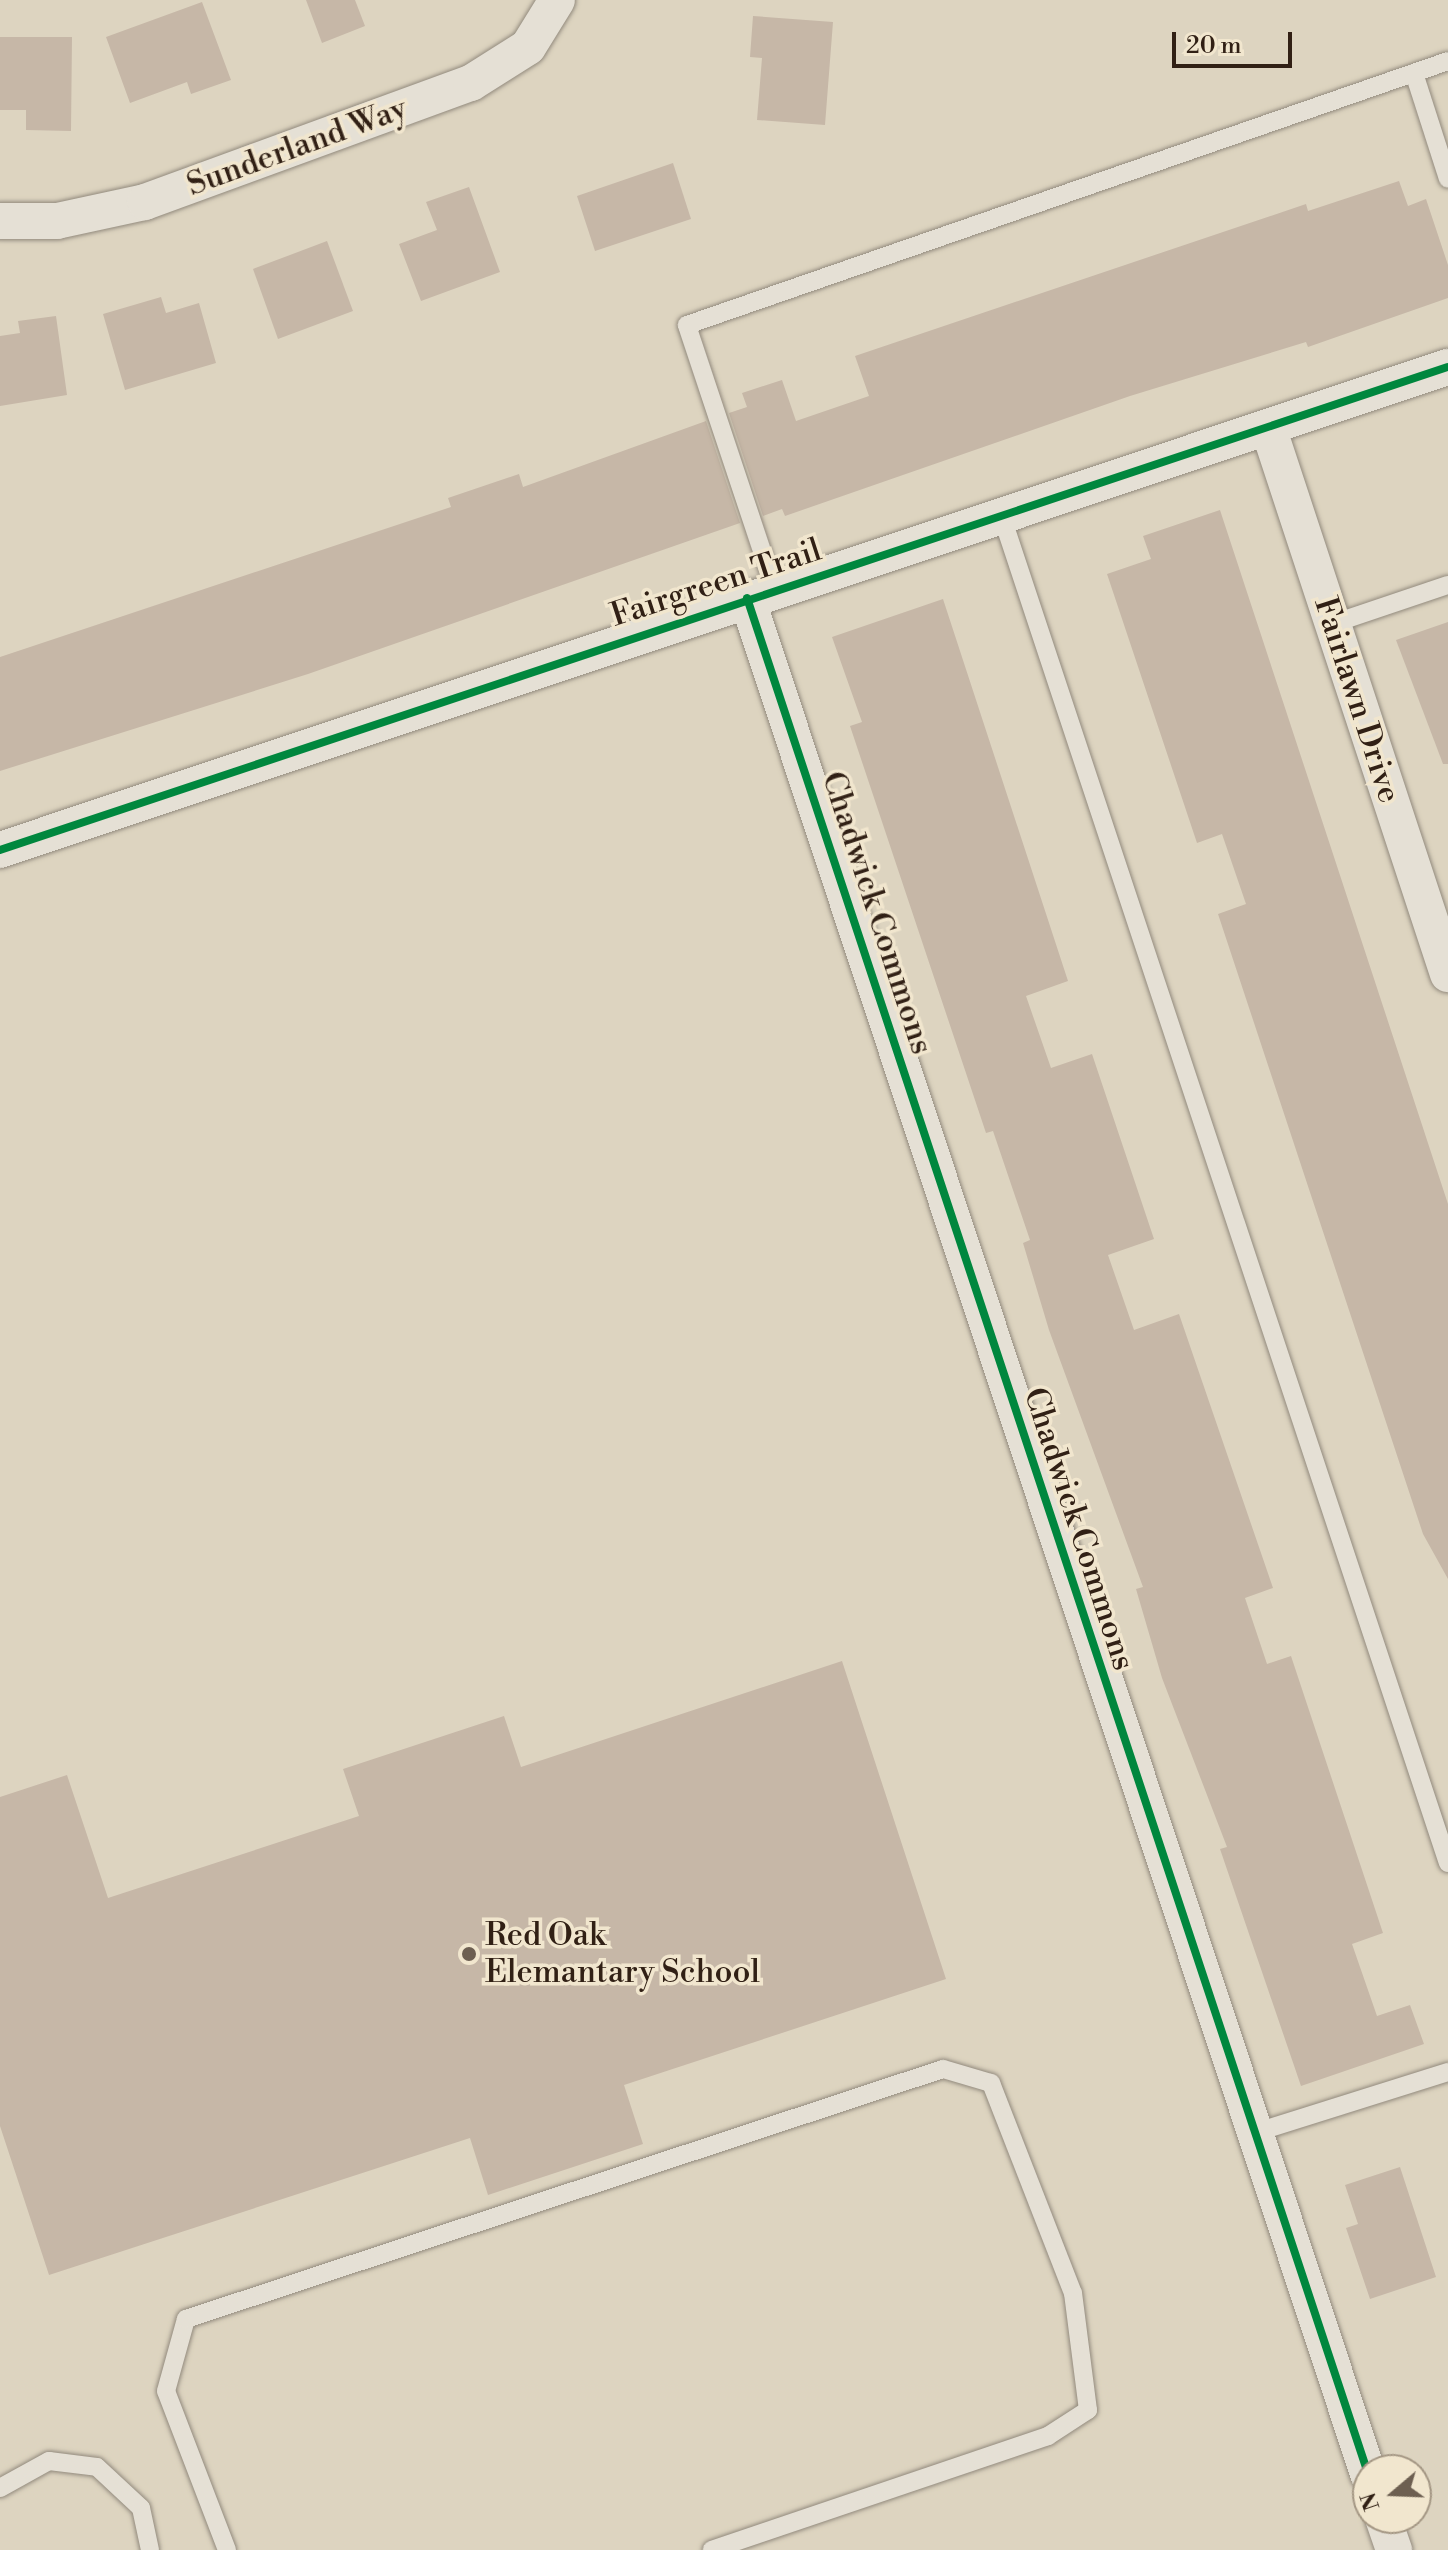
<!DOCTYPE html>
<style>
body{margin:0}
#map{position:relative;width:1448px;height:2550px;overflow:hidden;background:#ddd4c0;font-family:"Libre Bodoni",serif}
div>[style]{position:absolute}
.building>*{inset:0;background:#c6b7a7}
.roads{filter:drop-shadow(0 0 2px #928a7d) drop-shadow(0 0 2px #928a7d)}
.service>*{height:18px;margin:-9px;padding:0 9px;transform-origin:9px;border-radius:9px;background:#e5e0d5}
.minor>*{height:36px;margin:-18px;padding:0 18px;transform-origin:18px;border-radius:18px;background:#e5e0d5}
.cycleway>*{height:8px;margin:-4px;padding:0 4px;transform-origin:4px;border-radius:4px;background:#00873e}
.dots>*{width:22px;height:22px;translate:-50% -50%;box-sizing:border-box;border:4px solid #f1e6ce;border-radius:50%}
span{translate:-50% -50%;white-space:nowrap;text-align:center;line-height:1.15;-webkit-text-stroke:7px #f1e6ce;paint-order:stroke}
.street-label{font-size:32px;color:#312015}
.poi-label{font-size:32px;color:#312015}
.left{translate:0 -50%;text-align:left}
.north{position:absolute;left:1352px;top:2454px;width:80px;height:80px;box-sizing:border-box;background:#f1e6ce;border:2px solid #a49784;border-radius:50%;rotate:251deg;font-size:22px;font-weight:700;line-height:32px;text-align:center;color:#312015}
.north::after{content:'';display:block;margin:auto;width:28px;height:36px;background:#6d5f51;clip-path:polygon(50% 0,100% 100%,50% 72%,0 100%)}
.scale{position:absolute;left:1172px;top:32px;width:120px;height:36px;box-sizing:border-box;border:4px solid #312015;border-top:0;padding-left:10px;font-size:24px;line-height:28px;white-space:nowrap;color:#312015;-webkit-text-stroke:6px #f1e6ce;paint-order:stroke}
</style>
<div id="map">
<div class="building">
<i style="clip-path:polygon(306px 0,355px 0,365px 26px,322px 43px)"></i>
<i style="clip-path:polygon(202px 2px,231px 80px,191px 94px,187px 82px,130px 103px,106px 37px)"></i>
<i style="clip-path:polygon(753px 16px,833px 22px,825px 125px,757px 120px,762px 58px,750px 57px)"></i>
<i style="clip-path:polygon(0 37px,72px 37px,71px 131px,26px 130px,26px 110px,0 110px)"></i>
<i style="clip-path:polygon(673px 163px,691px 219px,595px 251px,577px 196px)"></i>
<i style="clip-path:polygon(1399px 181px,1408px 206px,1426px 199px,1448px 265px,1448px 298px,1308px 347px,1306px 342px,1130px 396px,785px 516px,782px 509px,763px 516px,729px 413px,747px 407px,742px 393px,782px 380px,796px 421px,869px 396px,855px 356px,1306px 204px,1308px 211px)"></i>
<i style="clip-path:polygon(469px 187px,500px 272px,421px 301px,399px 244px,437px 230px,426px 202px)"></i>
<i style="clip-path:polygon(327px 241px,353px 311px,278px 339px,253px 269px)"></i>
<i style="clip-path:polygon(161px 297px,166px 313px,199px 303px,216px 363px,125px 390px,103px 314px)"></i>
<i style="clip-path:polygon(56px 316px,67px 395px,0 406px,0 336px,20px 333px,18px 321px)"></i>
<i style="clip-path:polygon(706px 421px,740px 523px,308px 674px,0 771px,0 657px,451px 507px,448px 498px,519px 474px,523px 487px)"></i>
<i style="clip-path:polygon(1220px 510px,1448px 1204px,1448px 1579px,1423px 1534px,1218px 914px,1246px 904px,1222px 834px,1197px 843px,1107px 574px,1151px 559px,1143px 536px)"></i>
<i style="clip-path:polygon(943px 599px,1068px 981px,1026px 996px,1051px 1068px,1092px 1054px,1154px 1239px,1108px 1255px,1134px 1330px,1179px 1314px,1273px 1588px,1245px 1598px,1267px 1664px,1291px 1656px,1383px 1933px,1352px 1944px,1377px 2016px,1410px 2005px,1424px 2044px,1301px 2086px,1220px 1849px,1227px 1847px,1162px 1678px,1136px 1589px,1143px 1587px,1049px 1330px,1023px 1243px,1030px 1240px,993px 1131px,986px 1133px,850px 726px,862px 722px,832px 637px)"></i>
<i style="clip-path:polygon(1448px 622px,1448px 764px,1443px 764px,1396px 640px)"></i>
<i style="clip-path:polygon(842px 1661px,946px 1979px,624px 2085px,643px 2144px,488px 2195px,470px 2138px,49px 2275px,0 2126px,0 1797px,67px 1775px,108px 1898px,359px 1816px,343px 1769px,504px 1716px,521px 1767px)"></i>
<i style="clip-path:polygon(1400px 2167px,1436px 2277px,1370px 2299px,1346px 2228px,1358px 2224px,1345px 2185px)"></i>
</div>
<div class="roads">
<div class="service">
<i style="left:1414px;top:73px;width:111px;rotate:72.2deg"></i>
<i style="left:1001px;top:514px;width:1421px;rotate:71.67deg"></i>
<i style="left:774px;top:587px;width:276px;rotate:-108.4deg"></i>
<i style="left:687px;top:325px;width:805px;rotate:-19.13deg"></i>
<i style="left:1332px;top:624px;width:122px;rotate:-18.6deg"></i>
<i style="left:1251px;top:2134px;width:207px;rotate:-17.5deg"></i>
<i style="left:0;top:2488px;width:56px;rotate:-28.9deg"></i>
<i style="left:49px;top:2461px;width:48px;rotate:7.1deg"></i>
<i style="left:97px;top:2467px;width:60px;rotate:43deg"></i>
<i style="left:141px;top:2508px;width:43px;rotate:77.9deg"></i>
<i style="left:227px;top:2550px;width:170px;rotate:-111deg"></i>
<i style="left:166px;top:2391px;width:75px;rotate:-74.5deg"></i>
<i style="left:186px;top:2319px;width:797px;rotate:-18.28deg"></i>
<i style="left:943px;top:2069px;width:50px;rotate:16.3deg"></i>
<i style="left:991px;top:2083px;width:225px;rotate:68.7deg"></i>
<i style="left:1073px;top:2293px;width:118px;rotate:82.7deg"></i>
<i style="left:1088px;top:2410px;width:48px;rotate:147deg"></i>
<i style="left:1048px;top:2436px;width:355px;rotate:161.3deg"></i>
</div>
<div class="minor">
<i style="left:0;top:221px;width:57px"></i>
<i style="left:57px;top:221px;width:90px;rotate:-12.2deg"></i>
<i style="left:145px;top:202px;width:347px;rotate:-20.1deg"></i>
<i style="left:471px;top:83px;width:67px;rotate:-32.3deg"></i>
<i style="left:528px;top:47px;width:55px;rotate:-58.3deg"></i>
<i style="left:1268px;top:427px;width:576px;rotate:71.79deg"></i>
<i style="left:747px;top:598px;width:1976px;rotate:71.68deg"></i>
<i style="left:0;top:850px;width:1526px;rotate:-18.45deg"></i>
<i style="left:1383px;top:2518px;width:34px;rotate:71deg"></i>
</div>
</div>
<div class="cycleway">
<i style="left:747px;top:598px;width:1976px;rotate:71.68deg"></i>
<i style="left:0;top:850px;width:1526px;rotate:-18.45deg"></i>
</div>
<div class="dots">
<i style="left:469px;top:1954px;background:#6d5f51"></i>
</div>
<div class="street-label">
<span style="left:297px;top:147px;rotate:-20deg">Sunderland Way</span>
<span style="left:716px;top:583px;rotate:-18deg">Fairgreen Trail</span>
<span style="left:1357px;top:700px;rotate:72deg">Fairlawn Drive</span>
<span style="left:877px;top:913px;rotate:72deg">Chadwick Commons</span>
<span style="left:1079px;top:1529px;rotate:72deg">Chadwick Commons</span>
</div>
<div class="poi-label">
<span class="left" style="left:485px;top:1954px">Red Oak<br>Elemantary School</span>
</div>
<div class="north">N</div>
<div class="scale">20 m</div>
</div>
